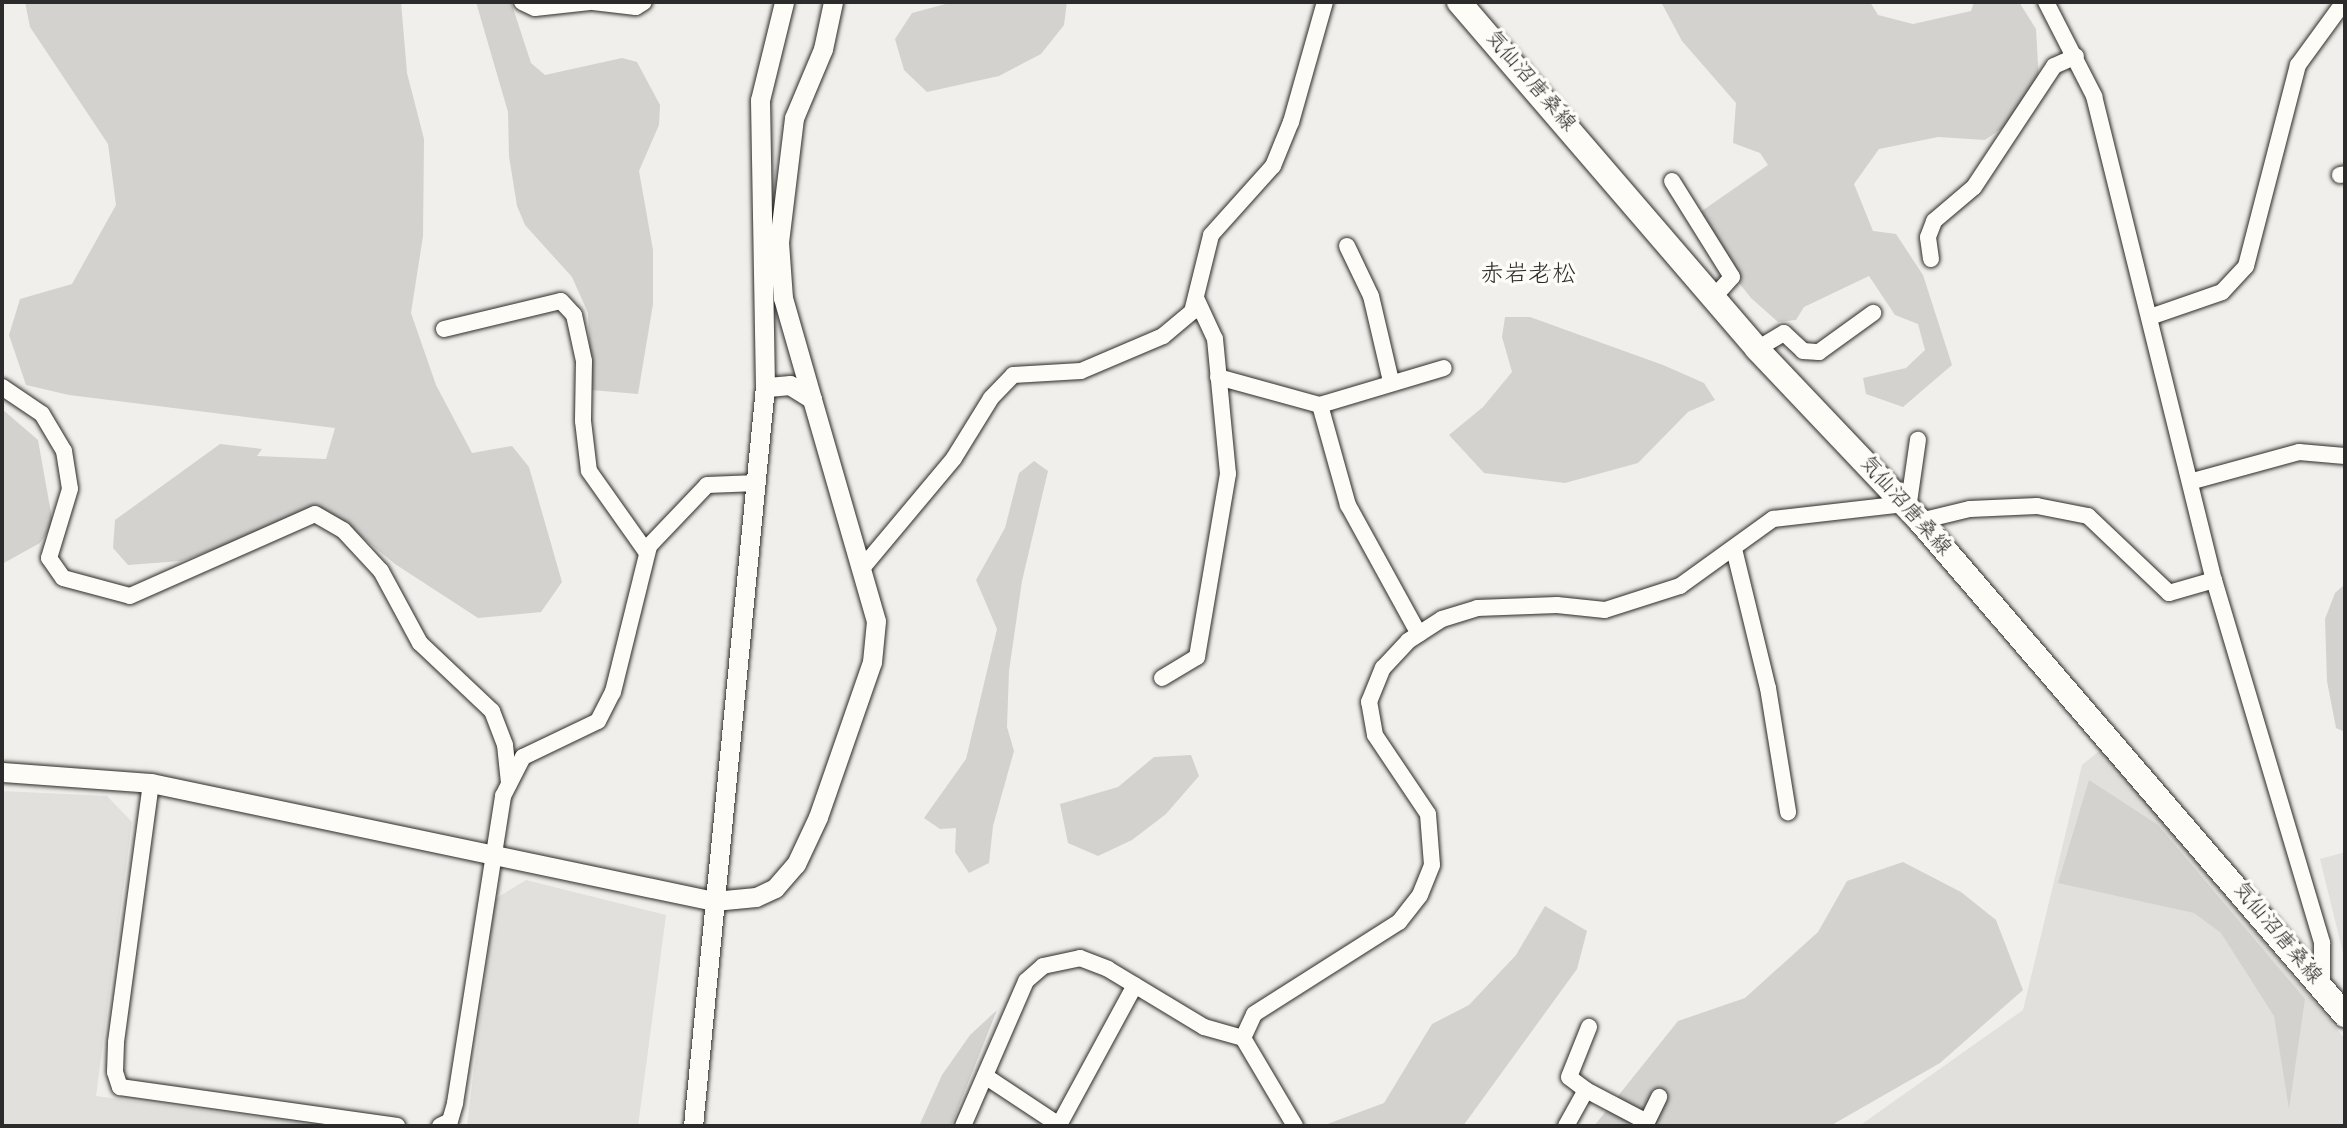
<!DOCTYPE html>
<meta charset="utf-8">
<style>
body{margin:0}
#map{position:relative;width:2347px;height:1128px;overflow:hidden;background:#f0efeb;font-family:Dekko,"Klee One",sans-serif}
div>[style]{position:absolute}
.built>*{inset:0;background:#e1e0dc}
.green>*{inset:0;background:#d3d2cf}
.roads{filter:drop-shadow(0 0 2px #2b2b2b) drop-shadow(0 0 2px #2b2b2b)}
.minor>*{height:16px;margin:-8px;padding:0 8px;transform-origin:8px;border-radius:8px;background:#fdfcf7}
.tertiary>*{height:19px;margin:-9.5px;padding:0 9.5px;transform-origin:9.5px;border-radius:9.5px;background:#fdfcf7}
.primary>*{height:24px;margin:-12px;padding:0 12px;transform-origin:12px;border-radius:12px;background:#fdfcf7}
span{translate:-50% -50%;white-space:nowrap;text-align:center;line-height:1.15;-webkit-text-stroke:7px #fdfcf7;paint-order:stroke}
.street-label{font-size:21px;color:#2b2b2b}
.quarter-label{font-size:24px;color:#2b2b2b}
.frame{position:absolute;inset:0;border:4px solid #2b2b2b;pointer-events:none}
</style>
<div id="map">
<div class="built">
<i style="clip-path:polygon(2103px 748px,2345px 1039px,2345px 1126px,1859px 1126px,2023px 1010px,2082px 765px)"></i>
<i style="clip-path:polygon(2px 791px,107px 796px,132px 822px,96px 1096px,321px 1126px,2px 1126px)"></i>
<i style="clip-path:polygon(2345px 852px,2345px 961px,2320px 859px)"></i>
<i style="clip-path:polygon(526px 880px,666px 915px,638px 1126px,467px 1126px,495px 899px)"></i>
</div>
<div class="green">
<i style="clip-path:polygon(25px 2px,401px 2px,407px 73px,424px 139px,423px 236px,411px 313px,436px 385px,472px 453px,512px 446px,529px 467px,562px 582px,541px 612px,478px 618px,395px 564px,346px 524px,294px 522px,181px 561px,128px 565px,113px 548px,115px 520px,220px 444px,262px 449px,257px 456px,326px 459px,335px 428px,69px 395px,26px 385px,9px 335px,20px 299px,72px 284px,116px 205px,108px 144px,30px 27px)"></i>
<i style="clip-path:polygon(476px 2px,511px 2px,531px 63px,545px 75px,622px 58px,637px 62px,660px 105px,659px 125px,639px 171px,653px 250px,653px 304px,638px 394px,591px 390px,588px 313px,572px 277px,525px 225px,517px 206px,509px 156px,508px 112px)"></i>
<i style="clip-path:polygon(953px 2px,1067px 2px,1064px 25px,1041px 54px,999px 76px,927px 92px,904px 70px,895px 39px,912px 13px)"></i>
<i style="clip-path:polygon(1661px 2px,1870px 2px,1878px 15px,1913px 24px,1971px 11px,1974px 2px,2019px 2px,2036px 29px,2039px 82px,2025px 112px,1985px 140px,1938px 137px,1879px 149px,1854px 184px,1873px 231px,1896px 234px,1923px 275px,1952px 365px,1903px 407px,1866px 394px,1863px 378px,1906px 368px,1925px 350px,1918px 324px,1895px 315px,1869px 276px,1804px 307px,1796px 320px,1778px 322px,1751px 298px,1739px 283px,1733px 262px,1709px 235px,1699px 213px,1768px 165px,1760px 153px,1733px 143px,1736px 103px,1682px 41px)"></i>
<i style="clip-path:polygon(1505px 317px,1530px 317px,1663px 365px,1704px 383px,1715px 400px,1688px 412px,1638px 463px,1565px 483px,1484px 473px,1449px 435px,1483px 407px,1512px 372px,1502px 337px)"></i>
<i style="clip-path:polygon(2px 409px,38px 440px,53px 524px,40px 543px,2px 564px)"></i>
<i style="clip-path:polygon(1034px 461px,1048px 471px,1022px 581px,1009px 671px,1007px 727px,1014px 751px,993px 826px,989px 863px,969px 873px,955px 852px,956px 828px,940px 829px,924px 818px,966px 759px,997px 629px,976px 580px,1005px 528px,1019px 473px)"></i>
<i style="clip-path:polygon(2345px 584px,2345px 732px,2336px 728px,2327px 681px,2325px 619px,2335px 593px)"></i>
<i style="clip-path:polygon(1191px 755px,1199px 776px,1166px 814px,1132px 840px,1098px 856px,1068px 843px,1060px 804px,1118px 787px,1154px 757px)"></i>
<i style="clip-path:polygon(2089px 780px,2158px 825px,2305px 999px,2289px 1109px,2274px 1016px,2221px 933px,2194px 913px,2058px 883px)"></i>
<i style="clip-path:polygon(1903px 862px,1961px 892px,1996px 920px,2023px 990px,1940px 1063px,1830px 1126px,1594px 1126px,1678px 1021px,1745px 998px,1818px 932px,1847px 881px)"></i>
<i style="clip-path:polygon(1545px 906px,1587px 931px,1577px 969px,1463px 1126px,1322px 1126px,1384px 1103px,1432px 1024px,1469px 1005px,1516px 955px)"></i>
<i style="clip-path:polygon(997px 1010px,951px 1126px,919px 1126px,942px 1075px,970px 1035px)"></i>
</div>
<div class="roads">
<div class="minor">
<i style="left:522px;top:2px;width:14px;rotate:25deg"></i>
<i style="left:535px;top:8px;width:55px;rotate:-6.2deg"></i>
<i style="left:593px;top:2px;width:43px;rotate:6.6deg"></i>
<i style="left:636px;top:7px;width:9px;rotate:-32deg"></i>
<i style="left:2046px;top:2px;width:106px;rotate:62.9deg"></i>
<i style="left:2094px;top:96px;width:499px;rotate:76.1deg"></i>
<i style="left:2214px;top:580px;width:379px;rotate:73.4deg"></i>
<i style="left:2322px;top:943px;width:45px;rotate:90deg"></i>
<i style="left:2340px;top:175px;width:5px;rotate:-11deg"></i>
<i style="left:1672px;top:181px;width:113px;rotate:58deg"></i>
<i style="left:1732px;top:277px;width:25px;rotate:132deg"></i>
<i style="left:1347px;top:246px;width:55px;rotate:64.4deg"></i>
<i style="left:1371px;top:296px;width:87px;rotate:76.8deg"></i>
<i style="left:1931px;top:259px;width:22px;rotate:-98deg"></i>
<i style="left:1928px;top:237px;width:17px;rotate:-69deg"></i>
<i style="left:1934px;top:221px;width:52px;rotate:-40.4deg"></i>
<i style="left:1974px;top:187px;width:145px;rotate:-56.5deg"></i>
<i style="left:2054px;top:66px;width:24px;rotate:-24deg"></i>
<i style="left:2150px;top:317px;width:76px;rotate:-19.1deg"></i>
<i style="left:2222px;top:292px;width:35px;rotate:-47deg"></i>
<i style="left:2246px;top:266px;width:208px;rotate:-75.5deg"></i>
<i style="left:2298px;top:65px;width:78px;rotate:-53.9deg"></i>
<i style="left:444px;top:329px;width:120px;rotate:-13.5deg"></i>
<i style="left:561px;top:301px;width:19px;rotate:47deg"></i>
<i style="left:574px;top:315px;width:47px;rotate:77.7deg"></i>
<i style="left:584px;top:361px;width:60px;rotate:91deg"></i>
<i style="left:583px;top:421px;width:50px;rotate:83.2deg"></i>
<i style="left:589px;top:471px;width:100px;rotate:54.7deg"></i>
<i style="left:1757px;top:349px;width:31px;rotate:-31deg"></i>
<i style="left:1784px;top:333px;width:26px;rotate:43deg"></i>
<i style="left:1803px;top:351px;width:16px;rotate:4deg"></i>
<i style="left:1819px;top:352px;width:67px;rotate:-35.8deg"></i>
<i style="left:1218px;top:377px;width:106px;rotate:15.4deg"></i>
<i style="left:1320px;top:405px;width:129px;rotate:-16.6deg"></i>
<i style="left:2px;top:387px;width:48px;rotate:34deg"></i>
<i style="left:42px;top:414px;width:43px;rotate:59.3deg"></i>
<i style="left:64px;top:451px;width:38px;rotate:81deg"></i>
<i style="left:70px;top:489px;width:72px;rotate:106.9deg"></i>
<i style="left:49px;top:558px;width:24px;rotate:55deg"></i>
<i style="left:63px;top:578px;width:69px;rotate:15deg"></i>
<i style="left:130px;top:596px;width:202px;rotate:-23.9deg"></i>
<i style="left:315px;top:514px;width:32px;rotate:30deg"></i>
<i style="left:343px;top:530px;width:56px;rotate:47.2deg"></i>
<i style="left:381px;top:571px;width:82px;rotate:61.6deg"></i>
<i style="left:420px;top:643px;width:99px;rotate:43.4deg"></i>
<i style="left:492px;top:711px;width:36px;rotate:69deg"></i>
<i style="left:505px;top:745px;width:39px;rotate:84deg"></i>
<i style="left:1320px;top:405px;width:104px;rotate:74.4deg"></i>
<i style="left:1348px;top:505px;width:147px;rotate:61.2deg"></i>
<i style="left:2193px;top:481px;width:110px;rotate:-15.3deg"></i>
<i style="left:2299px;top:452px;width:46px;rotate:5deg"></i>
<i style="left:1908px;top:509px;width:70px;rotate:-81.8deg"></i>
<i style="left:1920px;top:521px;width:51px;rotate:-13.5deg"></i>
<i style="left:1970px;top:509px;width:67px;rotate:-2.6deg"></i>
<i style="left:2037px;top:506px;width:52px;rotate:11.1deg"></i>
<i style="left:2088px;top:516px;width:112px;rotate:43.5deg"></i>
<i style="left:2169px;top:593px;width:47px;rotate:-16.1deg"></i>
<i style="left:1734px;top:549px;width:143px;rotate:76.3deg"></i>
<i style="left:1768px;top:688px;width:126px;rotate:80.8deg"></i>
<i style="left:863px;top:567px;width:142px;rotate:-50.1deg"></i>
<i style="left:954px;top:458px;width:70px;rotate:-58.3deg"></i>
<i style="left:991px;top:398px;width:32px;rotate:-46deg"></i>
<i style="left:1013px;top:375px;width:68px;rotate:-3.4deg"></i>
<i style="left:1081px;top:371px;width:89px;rotate:-23.1deg"></i>
<i style="left:1163px;top:336px;width:38px;rotate:-40deg"></i>
<i style="left:1192px;top:312px;width:79px;rotate:-76.1deg"></i>
<i style="left:1211px;top:235px;width:93px;rotate:-48.1deg"></i>
<i style="left:1273px;top:166px;width:48px;rotate:-67.8deg"></i>
<i style="left:1291px;top:122px;width:125px;rotate:-74.2deg"></i>
<i style="left:1162px;top:678px;width:41px;rotate:-31deg"></i>
<i style="left:1197px;top:657px;width:186px;rotate:-80.4deg"></i>
<i style="left:1228px;top:474px;width:136px;rotate:-95.5deg"></i>
<i style="left:1215px;top:339px;width:45px;rotate:-114.9deg"></i>
<i style="left:151px;top:783px;width:262px;rotate:97.7deg"></i>
<i style="left:116px;top:1043px;width:29px;rotate:92deg"></i>
<i style="left:115px;top:1072px;width:16px;rotate:72deg"></i>
<i style="left:120px;top:1087px;width:280px;rotate:8deg"></i>
<i style="left:1243px;top:1038px;width:102px;rotate:59.4deg"></i>
<i style="left:985px;top:1076px;width:89px;rotate:33.5deg"></i>
<i style="left:1059px;top:1125px;width:159px;rotate:-61.5deg"></i>
<i style="left:1586px;top:1090px;width:21px;rotate:-143deg"></i>
<i style="left:1569px;top:1077px;width:54px;rotate:-68.2deg"></i>
<i style="left:440px;top:1126px;width:11px;rotate:-27deg"></i>
<i style="left:450px;top:1121px;width:19px;rotate:-74deg"></i>
<i style="left:455px;top:1103px;width:311px;rotate:-81.1deg"></i>
<i style="left:503px;top:796px;width:44px;rotate:-62.9deg"></i>
<i style="left:523px;top:757px;width:83px;rotate:-25.6deg"></i>
<i style="left:598px;top:721px;width:33px;rotate:-63deg"></i>
<i style="left:613px;top:692px;width:150px;rotate:-76.1deg"></i>
<i style="left:649px;top:546px;width:84px;rotate:-46.4deg"></i>
<i style="left:707px;top:485px;width:50px;rotate:-2.3deg"></i>
<i style="left:963px;top:1126px;width:158px;rotate:-66.5deg"></i>
<i style="left:1026px;top:981px;width:23px;rotate:-41deg"></i>
<i style="left:1043px;top:966px;width:38px;rotate:-12deg"></i>
<i style="left:1080px;top:958px;width:30px;rotate:21deg"></i>
<i style="left:1108px;top:969px;width:112px;rotate:31.1deg"></i>
<i style="left:1204px;top:1027px;width:41px;rotate:15.8deg"></i>
<i style="left:1243px;top:1038px;width:26px;rotate:-65deg"></i>
<i style="left:1254px;top:1014px;width:172px;rotate:-32.4deg"></i>
<i style="left:1399px;top:922px;width:34px;rotate:-52deg"></i>
<i style="left:1420px;top:895px;width:32px;rotate:-68deg"></i>
<i style="left:1432px;top:865px;width:51px;rotate:-94.5deg"></i>
<i style="left:1428px;top:814px;width:95px;rotate:-123.9deg"></i>
<i style="left:1375px;top:735px;width:34px;rotate:-100deg"></i>
<i style="left:1369px;top:702px;width:37px;rotate:-68deg"></i>
<i style="left:1383px;top:668px;width:37px;rotate:-47deg"></i>
<i style="left:1408px;top:641px;width:40px;rotate:-32.9deg"></i>
<i style="left:1442px;top:619px;width:37px;rotate:-17deg"></i>
<i style="left:1477px;top:608px;width:80px;rotate:-2.1deg"></i>
<i style="left:1557px;top:605px;width:48px;rotate:5.9deg"></i>
<i style="left:1605px;top:610px;width:79px;rotate:-17.7deg"></i>
<i style="left:1680px;top:586px;width:115px;rotate:-35.8deg"></i>
<i style="left:1773px;top:519px;width:132px;rotate:-6.5deg"></i>
<i style="left:1566px;top:1126px;width:41px;rotate:-60.9deg"></i>
<i style="left:1586px;top:1090px;width:69px;rotate:27.7deg"></i>
<i style="left:1647px;top:1122px;width:28px;rotate:-64deg"></i>
</div>
<div class="tertiary">
<i style="left:812px;top:399px;width:105px;rotate:-106deg"></i>
<i style="left:783px;top:298px;width:56px;rotate:-94.1deg"></i>
<i style="left:779px;top:242px;width:125px;rotate:-83.1deg"></i>
<i style="left:794px;top:118px;width:75px;rotate:-67.2deg"></i>
<i style="left:823px;top:49px;width:48px;rotate:-78deg"></i>
<i style="left:2px;top:772px;width:149px;rotate:4.2deg"></i>
<i style="left:151px;top:783px;width:575px;rotate:11.84deg"></i>
<i style="left:714px;top:901px;width:42px;rotate:-5.4deg"></i>
<i style="left:756px;top:897px;width:21px;rotate:-25deg"></i>
<i style="left:775px;top:888px;width:32px;rotate:-49deg"></i>
<i style="left:796px;top:864px;width:52px;rotate:-64.9deg"></i>
<i style="left:818px;top:817px;width:164px;rotate:-70.8deg"></i>
<i style="left:872px;top:662px;width:41px;rotate:-84.4deg"></i>
<i style="left:876px;top:621px;width:231px;rotate:-106.1deg"></i>
<i style="left:812px;top:399px;width:26px;rotate:-148deg"></i>
<i style="left:790px;top:385px;width:25px;rotate:175deg"></i>
<i style="left:765px;top:387px;width:287px;rotate:-91deg"></i>
<i style="left:760px;top:100px;width:101px;rotate:-76.2deg"></i>
<i style="left:693px;top:1126px;width:742px;rotate:-84.44deg"></i>
</div>
<div class="primary">
<i style="left:1459px;top:2px;width:457px;rotate:49.3deg"></i>
<i style="left:1757px;top:349px;width:237px;rotate:46.5deg"></i>
<i style="left:1920px;top:521px;width:652px;rotate:49.29deg"></i>
</div>
</div>
<div class="street-label">
<span style="left:1529px;top:82px;rotate:49deg">気仙沼唐桑線</span>
<span style="left:1904px;top:507px;rotate:48deg">気仙沼唐桑線</span>
<span style="left:2276px;top:934px;rotate:50deg">気仙沼唐桑線</span>
</div>
<div class="quarter-label">
<span style="left:1528px;top:277px">赤岩老松</span>
</div>
<div class="frame"></div>
</div>
